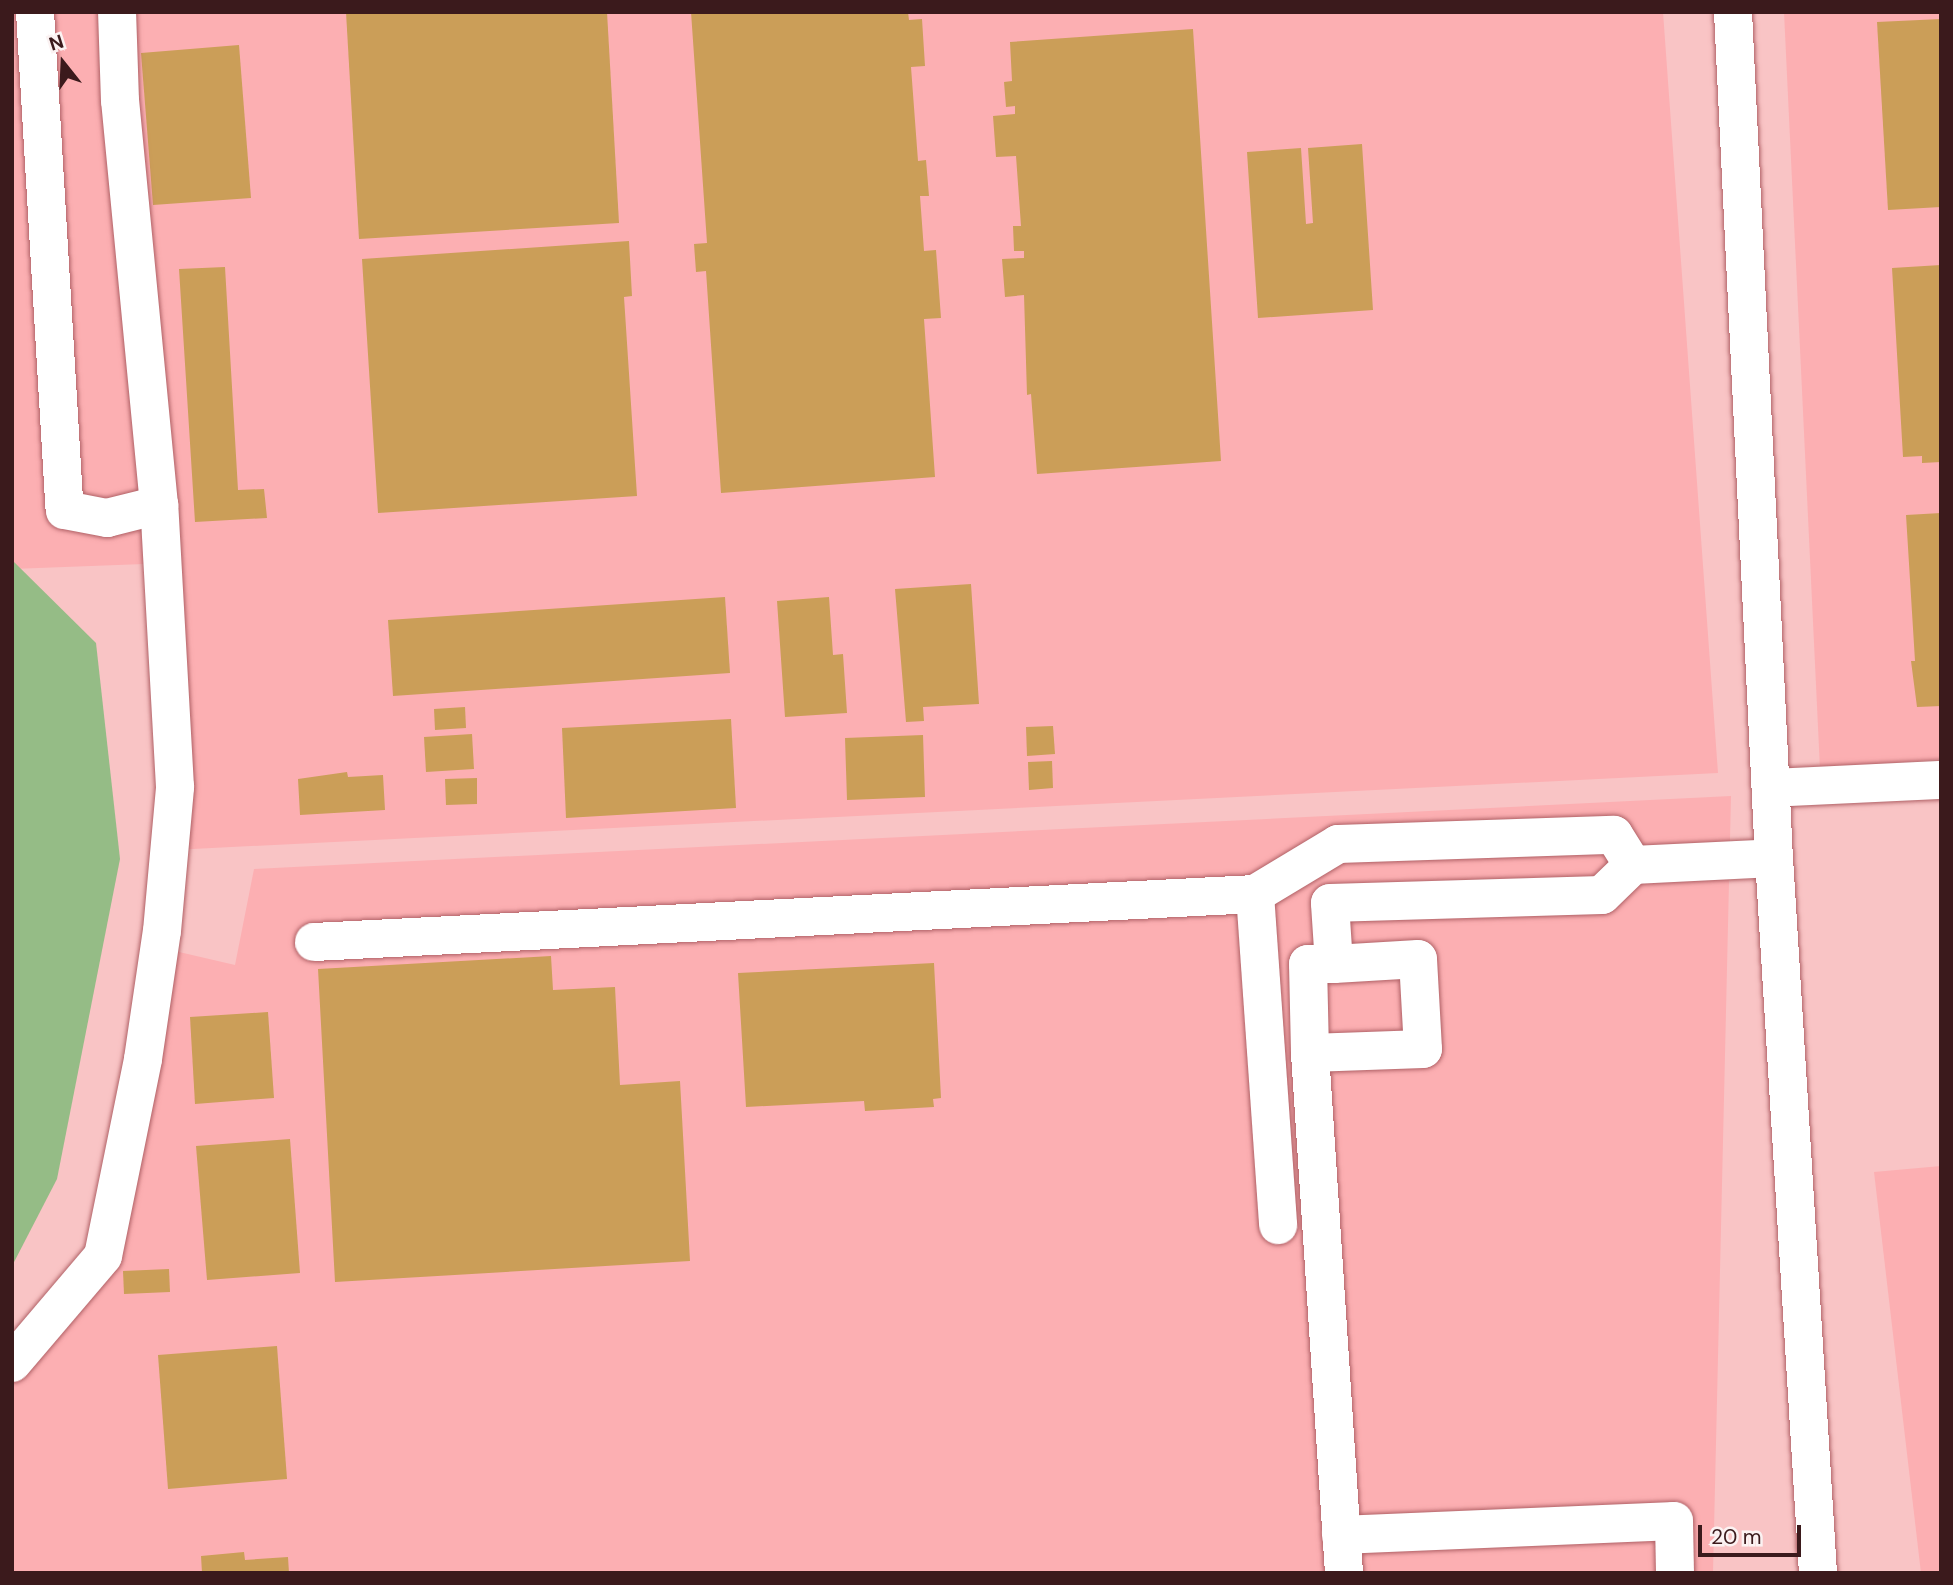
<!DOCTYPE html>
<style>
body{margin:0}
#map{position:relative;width:1953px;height:1585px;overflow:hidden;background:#f9c4c5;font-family:"DM Sans",sans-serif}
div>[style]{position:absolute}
.built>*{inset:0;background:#fcafb2}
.green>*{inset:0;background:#95bc86}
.building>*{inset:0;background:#cb9e58}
.roads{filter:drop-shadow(0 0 2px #b06166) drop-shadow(0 0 2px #b06166)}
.minor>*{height:38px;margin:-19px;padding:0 19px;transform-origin:19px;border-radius:19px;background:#fff}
span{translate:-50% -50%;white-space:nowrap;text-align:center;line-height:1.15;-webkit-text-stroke:7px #fbf2f2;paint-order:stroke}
.frame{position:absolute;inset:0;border:14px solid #3b1a1c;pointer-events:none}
.north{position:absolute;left:28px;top:28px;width:70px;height:70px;-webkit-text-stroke:5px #fbf2f2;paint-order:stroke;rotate:342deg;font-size:19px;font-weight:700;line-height:28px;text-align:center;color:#3b1a1c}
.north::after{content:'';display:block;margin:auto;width:24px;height:32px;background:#3b1a1c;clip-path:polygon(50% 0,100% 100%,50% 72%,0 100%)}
.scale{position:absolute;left:1698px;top:1525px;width:103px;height:32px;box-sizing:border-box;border:4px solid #3b1a1c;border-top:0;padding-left:9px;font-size:21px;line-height:24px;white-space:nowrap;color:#3b1a1c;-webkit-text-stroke:5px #fbf2f2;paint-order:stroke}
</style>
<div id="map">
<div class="built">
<i style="clip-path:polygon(12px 12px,1663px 12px,1718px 773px,173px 850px,144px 564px,12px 569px)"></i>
<i style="clip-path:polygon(1784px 12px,1941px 12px,1941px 759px,1820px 769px)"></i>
<i style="clip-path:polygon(1731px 796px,1713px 1573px,12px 1573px,12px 1347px,92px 1252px,149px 945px,235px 965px,254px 869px)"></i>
<i style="clip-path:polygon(1941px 1166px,1941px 1573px,1921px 1573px,1874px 1172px)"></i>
</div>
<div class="green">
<i style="clip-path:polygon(12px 560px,96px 643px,120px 859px,57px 1179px,12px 1266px)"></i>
</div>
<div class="building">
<i style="clip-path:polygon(346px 12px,607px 12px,619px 223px,359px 239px)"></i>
<i style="clip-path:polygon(691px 12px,908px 12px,909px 20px,922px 19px,925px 66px,911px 67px,918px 161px,926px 160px,929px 196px,920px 196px,924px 251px,936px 250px,941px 318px,924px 319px,935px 477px,721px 493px,706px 271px,696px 272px,694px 244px,707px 243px)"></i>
<i style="clip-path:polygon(1941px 19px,1941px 207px,1888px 210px,1877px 22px)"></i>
<i style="clip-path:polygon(1193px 29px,1221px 461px,1037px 474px,1031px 394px,1027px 395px,1024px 295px,1005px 297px,1002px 259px,1024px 258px,1024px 251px,1014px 251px,1013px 226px,1021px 226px,1016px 156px,996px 157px,993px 116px,1015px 114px,1015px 106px,1006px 107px,1004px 82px,1012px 81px,1010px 42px)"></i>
<i style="clip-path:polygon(239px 45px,251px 198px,153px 205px,141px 53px)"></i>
<i style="clip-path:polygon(1362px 144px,1373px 310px,1258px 318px,1247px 152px,1301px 148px,1306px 224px,1313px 223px,1308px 148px)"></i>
<i style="clip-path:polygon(629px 241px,632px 296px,624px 297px,637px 496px,378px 513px,362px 259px)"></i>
<i style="clip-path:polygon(1941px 265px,1941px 462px,1922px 463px,1922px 456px,1903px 457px,1892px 268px)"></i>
<i style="clip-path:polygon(225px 267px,238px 490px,264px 489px,267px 518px,195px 522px,179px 269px)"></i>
<i style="clip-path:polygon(1941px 513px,1941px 706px,1917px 707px,1911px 661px,1915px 661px,1906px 515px)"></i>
<i style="clip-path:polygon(971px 584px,979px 704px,923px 707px,924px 721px,906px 722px,895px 589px)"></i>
<i style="clip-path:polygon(725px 597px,730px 673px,393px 696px,388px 620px)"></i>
<i style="clip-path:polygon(829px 597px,833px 655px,843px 654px,847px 713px,785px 717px,777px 601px)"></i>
<i style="clip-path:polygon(465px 707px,466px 728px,435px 730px,434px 709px)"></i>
<i style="clip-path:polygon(731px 719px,736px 808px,566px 818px,562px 728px)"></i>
<i style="clip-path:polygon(1053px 726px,1055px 754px,1027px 756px,1026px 727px)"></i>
<i style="clip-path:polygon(472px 734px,474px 769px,426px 772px,424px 737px)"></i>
<i style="clip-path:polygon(923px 735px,925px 797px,847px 800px,845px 738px)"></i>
<i style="clip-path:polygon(1052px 761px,1053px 788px,1029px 790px,1028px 762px)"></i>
<i style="clip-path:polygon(347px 772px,348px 777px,383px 775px,385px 810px,300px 815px,298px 779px)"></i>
<i style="clip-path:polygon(477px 778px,477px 804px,446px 805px,445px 779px)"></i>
<i style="clip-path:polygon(551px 956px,553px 990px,615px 987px,620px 1085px,680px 1081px,690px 1261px,335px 1282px,318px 969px)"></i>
<i style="clip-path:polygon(934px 963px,941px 1098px,933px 1099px,934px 1107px,865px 1111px,864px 1101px,746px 1107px,738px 973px)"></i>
<i style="clip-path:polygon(268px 1012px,274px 1098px,195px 1104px,190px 1017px)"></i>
<i style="clip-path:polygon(290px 1139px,300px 1273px,207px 1280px,196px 1146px)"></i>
<i style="clip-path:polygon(169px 1269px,170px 1292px,124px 1294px,123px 1271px)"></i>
<i style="clip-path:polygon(277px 1346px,287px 1479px,168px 1489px,158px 1355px)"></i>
<i style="clip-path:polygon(244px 1552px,245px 1560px,288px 1557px,289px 1573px,202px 1573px,201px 1556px)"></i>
</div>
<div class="roads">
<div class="minor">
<i style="left:35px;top:12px;width:499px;rotate:86.6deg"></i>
<i style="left:65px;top:510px;width:43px;rotate:10.8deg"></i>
<i style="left:107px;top:518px;width:54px;rotate:-14deg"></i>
<i style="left:1733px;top:12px;width:847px;rotate:87.23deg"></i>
<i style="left:1774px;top:858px;width:716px;rotate:86.48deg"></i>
<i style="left:1771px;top:788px;width:170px;rotate:-2.7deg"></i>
<i style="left:1255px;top:894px;width:332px;rotate:86deg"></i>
<i style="left:314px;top:942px;width:942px;rotate:-2.92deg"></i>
<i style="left:1255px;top:894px;width:97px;rotate:-31.1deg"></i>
<i style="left:1338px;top:844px;width:276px;rotate:-1.9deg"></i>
<i style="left:1614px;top:835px;width:36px;rotate:58deg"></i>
<i style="left:1633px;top:865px;width:141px;rotate:-2.8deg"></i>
<i style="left:1334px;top:964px;width:26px;rotate:180deg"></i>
<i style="left:1308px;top:964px;width:89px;rotate:88.7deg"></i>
<i style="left:1310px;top:1053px;width:113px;rotate:-2deg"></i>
<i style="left:1423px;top:1049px;width:90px;rotate:-93.2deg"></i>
<i style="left:1418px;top:959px;width:84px;rotate:176.6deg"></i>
<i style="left:1334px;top:964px;width:61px;rotate:-93.8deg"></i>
<i style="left:1330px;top:903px;width:272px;rotate:-1.7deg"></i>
<i style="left:1602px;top:895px;width:43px;rotate:-44.1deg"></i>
<i style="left:1310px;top:1053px;width:521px;rotate:86.26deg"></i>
<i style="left:12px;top:1363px;width:140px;rotate:-49.6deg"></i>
<i style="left:103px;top:1256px;width:201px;rotate:-78.5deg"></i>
<i style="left:143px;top:1059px;width:129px;rotate:-81.6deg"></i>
<i style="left:162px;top:931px;width:145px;rotate:-84.8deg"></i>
<i style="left:175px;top:787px;width:282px;rotate:-93.2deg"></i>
<i style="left:159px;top:505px;width:406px;rotate:-95.5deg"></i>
<i style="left:120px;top:101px;width:89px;rotate:-91.9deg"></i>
<i style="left:1341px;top:1535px;width:333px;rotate:-2.4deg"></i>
<i style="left:1674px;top:1521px;width:52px;rotate:88.9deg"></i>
</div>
</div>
<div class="frame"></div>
<div class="north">N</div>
<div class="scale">20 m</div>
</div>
